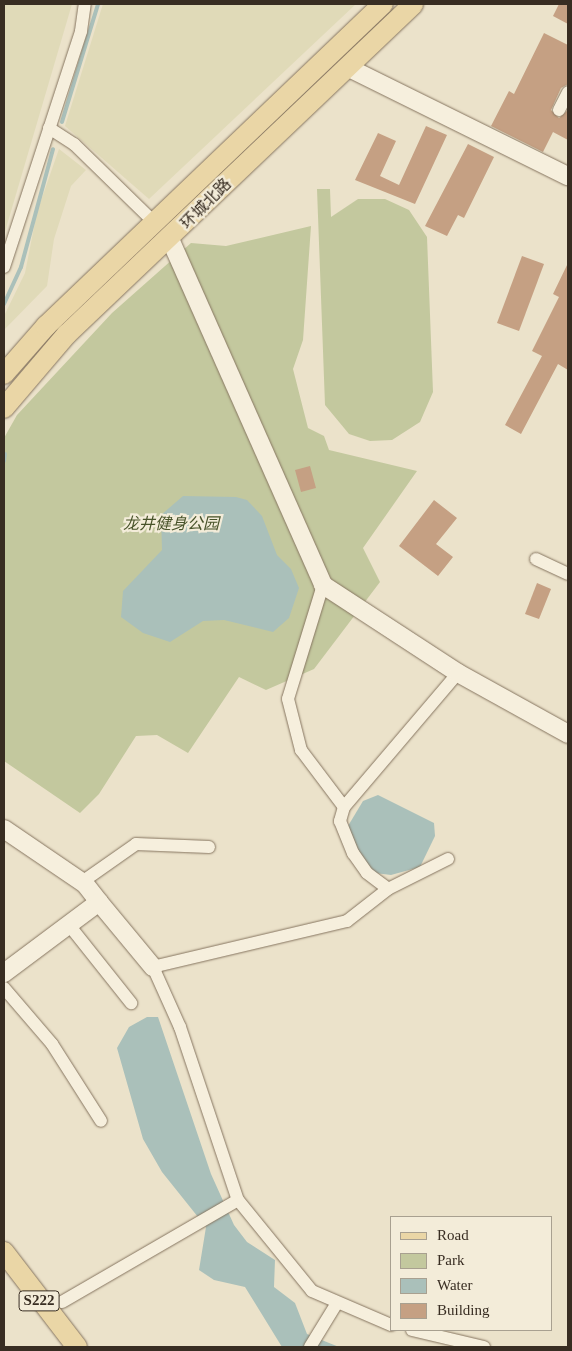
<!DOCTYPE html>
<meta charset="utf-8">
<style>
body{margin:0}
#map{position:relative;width:572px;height:1351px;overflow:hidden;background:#ebe2ca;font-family:"Times New Roman","Noto Sans SC",serif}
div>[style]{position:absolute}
.farmland>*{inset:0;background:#e0dab8}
.green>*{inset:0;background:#c3c89e}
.water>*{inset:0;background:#aac0ba}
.stream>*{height:4px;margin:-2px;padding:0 2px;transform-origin:2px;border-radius:2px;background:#aac0ba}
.building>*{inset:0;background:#c5a083}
.roads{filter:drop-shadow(0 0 1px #867560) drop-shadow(0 0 1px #867560)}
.street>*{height:12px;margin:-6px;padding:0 6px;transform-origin:6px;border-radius:6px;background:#f6efdd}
.secondary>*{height:18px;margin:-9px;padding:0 9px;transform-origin:9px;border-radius:9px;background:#f6efdd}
.primary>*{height:20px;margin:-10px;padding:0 10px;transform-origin:10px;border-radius:10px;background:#ead6a6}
span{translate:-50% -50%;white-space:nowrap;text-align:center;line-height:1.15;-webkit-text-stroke:4.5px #f3ecd9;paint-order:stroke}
.shield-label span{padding:1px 4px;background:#f3ecd9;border:1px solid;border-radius:4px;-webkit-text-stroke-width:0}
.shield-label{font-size:15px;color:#382d22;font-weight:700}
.street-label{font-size:16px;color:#382d22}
.park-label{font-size:16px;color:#48532a;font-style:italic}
.frame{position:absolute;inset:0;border:5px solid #382d22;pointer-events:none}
.legend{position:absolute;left:390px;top:1216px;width:162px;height:115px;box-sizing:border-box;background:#f3ecd9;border:1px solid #a8a090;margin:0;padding:6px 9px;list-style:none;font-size:15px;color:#382d22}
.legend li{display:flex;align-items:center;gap:10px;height:25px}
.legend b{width:25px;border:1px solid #a8a090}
</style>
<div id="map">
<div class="farmland">
<i style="clip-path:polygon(4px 4px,72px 4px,4px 235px)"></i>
<i style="clip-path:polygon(103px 4px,356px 4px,149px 199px,65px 126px)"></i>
<i style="clip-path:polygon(59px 149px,86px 170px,71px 186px,54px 239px,47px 286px,4px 330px,4px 316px,25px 273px,37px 212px)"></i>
</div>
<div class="green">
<i style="clip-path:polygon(317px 189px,330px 189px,331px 217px,358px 199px,385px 199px,409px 210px,427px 237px,433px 392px,420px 422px,392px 440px,370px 441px,349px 434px,325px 405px)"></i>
<i style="clip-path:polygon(311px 226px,303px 340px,293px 369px,308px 428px,324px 436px,329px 450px,417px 471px,363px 548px,380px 582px,314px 669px,266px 690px,239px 677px,188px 753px,157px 735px,136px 736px,99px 794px,80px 813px,4px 761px,4px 438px,17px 415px,112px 313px,191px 243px,226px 246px)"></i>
</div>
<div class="water">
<i style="clip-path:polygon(183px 496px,236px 497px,247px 500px,262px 516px,277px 555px,291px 569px,299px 588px,289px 618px,273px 632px,224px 620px,203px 621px,170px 642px,143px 633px,121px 617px,123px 591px,162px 550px,161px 515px)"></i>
<i style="clip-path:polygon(378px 795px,434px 823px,435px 836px,420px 867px,391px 875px,375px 873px,364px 863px,348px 826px,363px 801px)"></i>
<i style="clip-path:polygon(147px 1017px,158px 1017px,211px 1174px,234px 1225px,247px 1242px,275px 1260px,274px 1287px,295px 1303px,307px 1334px,339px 1347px,282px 1347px,245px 1287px,214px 1280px,199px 1270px,206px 1227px,162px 1172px,143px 1139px,117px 1048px,129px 1027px)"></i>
</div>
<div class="stream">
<i style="left:62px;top:122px;width:123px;rotate:-73deg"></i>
<i style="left:4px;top:304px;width:41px;rotate:-65.3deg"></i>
<i style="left:21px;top:267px;width:122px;rotate:-74.8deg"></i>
<i style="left:4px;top:461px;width:7px;rotate:-82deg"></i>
</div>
<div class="building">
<i style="clip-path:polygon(559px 4px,568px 4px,568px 24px,553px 16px)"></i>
<i style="clip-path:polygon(544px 33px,568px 45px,568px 84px,561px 88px,551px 110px,559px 118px,568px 110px,568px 140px,553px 132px,543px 152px,491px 126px,509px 91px,514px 94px)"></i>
<i style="clip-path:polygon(426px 126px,447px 135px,415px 204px,355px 180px,378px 133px,396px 141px,380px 176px,399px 185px)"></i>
<i style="clip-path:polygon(468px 144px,494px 157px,464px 218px,458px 215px,447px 236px,425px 226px)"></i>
<i style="clip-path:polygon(522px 256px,544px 264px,519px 331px,497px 323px)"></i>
<i style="clip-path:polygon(568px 263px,568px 370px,558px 364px,521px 434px,505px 425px,542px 356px,532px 351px,559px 297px,553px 294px)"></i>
<i style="clip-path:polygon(310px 466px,316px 488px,301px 492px,295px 470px)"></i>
<i style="clip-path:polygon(434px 500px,457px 518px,436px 544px,453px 557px,438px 576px,399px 546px)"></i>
<i style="clip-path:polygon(537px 583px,551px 589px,539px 619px,525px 614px)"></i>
</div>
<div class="roads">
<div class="street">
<i style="left:559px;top:110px;width:20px;rotate:-63deg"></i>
<i style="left:49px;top:128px;width:30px;rotate:33deg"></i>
<i style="left:74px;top:144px;width:112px;rotate:44.3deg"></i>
<i style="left:4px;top:267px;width:248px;rotate:-71.9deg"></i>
<i style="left:81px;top:31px;width:27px;rotate:-82deg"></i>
<i style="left:536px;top:559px;width:35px;rotate:25deg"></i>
<i style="left:323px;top:585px;width:119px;rotate:107.1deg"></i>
<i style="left:288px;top:699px;width:53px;rotate:75.7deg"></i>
<i style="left:301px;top:750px;width:71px;rotate:53deg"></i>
<i style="left:344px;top:807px;width:15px;rotate:106deg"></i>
<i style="left:340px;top:821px;width:35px;rotate:68deg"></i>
<i style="left:353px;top:853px;width:24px;rotate:55deg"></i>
<i style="left:367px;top:873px;width:26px;rotate:37deg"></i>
<i style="left:388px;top:889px;width:52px;rotate:142deg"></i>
<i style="left:347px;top:921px;width:199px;rotate:166.7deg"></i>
<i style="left:153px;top:967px;width:66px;rotate:65.8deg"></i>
<i style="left:180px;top:1027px;width:182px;rotate:71.5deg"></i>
<i style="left:238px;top:1200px;width:117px;rotate:50.9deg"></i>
<i style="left:312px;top:1291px;width:86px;rotate:23.3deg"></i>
<i style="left:344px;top:807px;width:176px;rotate:-49.6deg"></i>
<i style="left:82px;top:882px;width:66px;rotate:-35.1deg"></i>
<i style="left:136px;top:844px;width:73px;rotate:2.4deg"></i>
<i style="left:388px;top:889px;width:67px;rotate:-26.6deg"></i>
<i style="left:69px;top:925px;width:100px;rotate:51.5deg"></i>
<i style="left:4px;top:988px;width:74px;rotate:49.4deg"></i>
<i style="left:52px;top:1044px;width:91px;rotate:57.5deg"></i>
<i style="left:62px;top:1302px;width:203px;rotate:-30.1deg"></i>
<i style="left:412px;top:1330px;width:74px;rotate:13.3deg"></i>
<i style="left:310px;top:1347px;width:52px;rotate:-58.5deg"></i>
</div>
<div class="secondary">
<i style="left:349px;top:68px;width:244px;rotate:26.3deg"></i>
<i style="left:170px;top:239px;width:378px;rotate:66.1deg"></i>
<i style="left:323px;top:585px;width:161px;rotate:33.1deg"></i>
<i style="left:458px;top:673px;width:126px;rotate:29deg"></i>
<i style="left:4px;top:829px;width:98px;rotate:34.2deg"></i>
<i style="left:85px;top:884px;width:23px;rotate:52deg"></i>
<i style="left:99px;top:902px;width:119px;rotate:143.2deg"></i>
<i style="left:99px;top:902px;width:85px;rotate:50.3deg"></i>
</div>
<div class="primary">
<i style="left:4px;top:374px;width:64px;rotate:-48.8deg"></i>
<i style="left:46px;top:326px;width:466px;rotate:-43.7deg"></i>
<i style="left:4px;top:408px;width:97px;rotate:-49.6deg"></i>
<i style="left:67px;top:334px;width:478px;rotate:-43.6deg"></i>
<i style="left:4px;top:1252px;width:120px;rotate:52.5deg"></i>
</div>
</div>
<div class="shield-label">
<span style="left:39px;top:1301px">S222</span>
</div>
<div class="street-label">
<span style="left:206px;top:204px;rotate:-45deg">环城北路</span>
</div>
<div class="park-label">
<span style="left:171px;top:524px">龙井健身公园</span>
</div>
<div class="frame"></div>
<ul class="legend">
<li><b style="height:6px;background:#ead6a6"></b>Road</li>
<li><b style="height:14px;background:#c3c89e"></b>Park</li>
<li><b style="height:14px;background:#aac0ba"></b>Water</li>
<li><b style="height:14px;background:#c5a083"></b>Building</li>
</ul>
</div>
